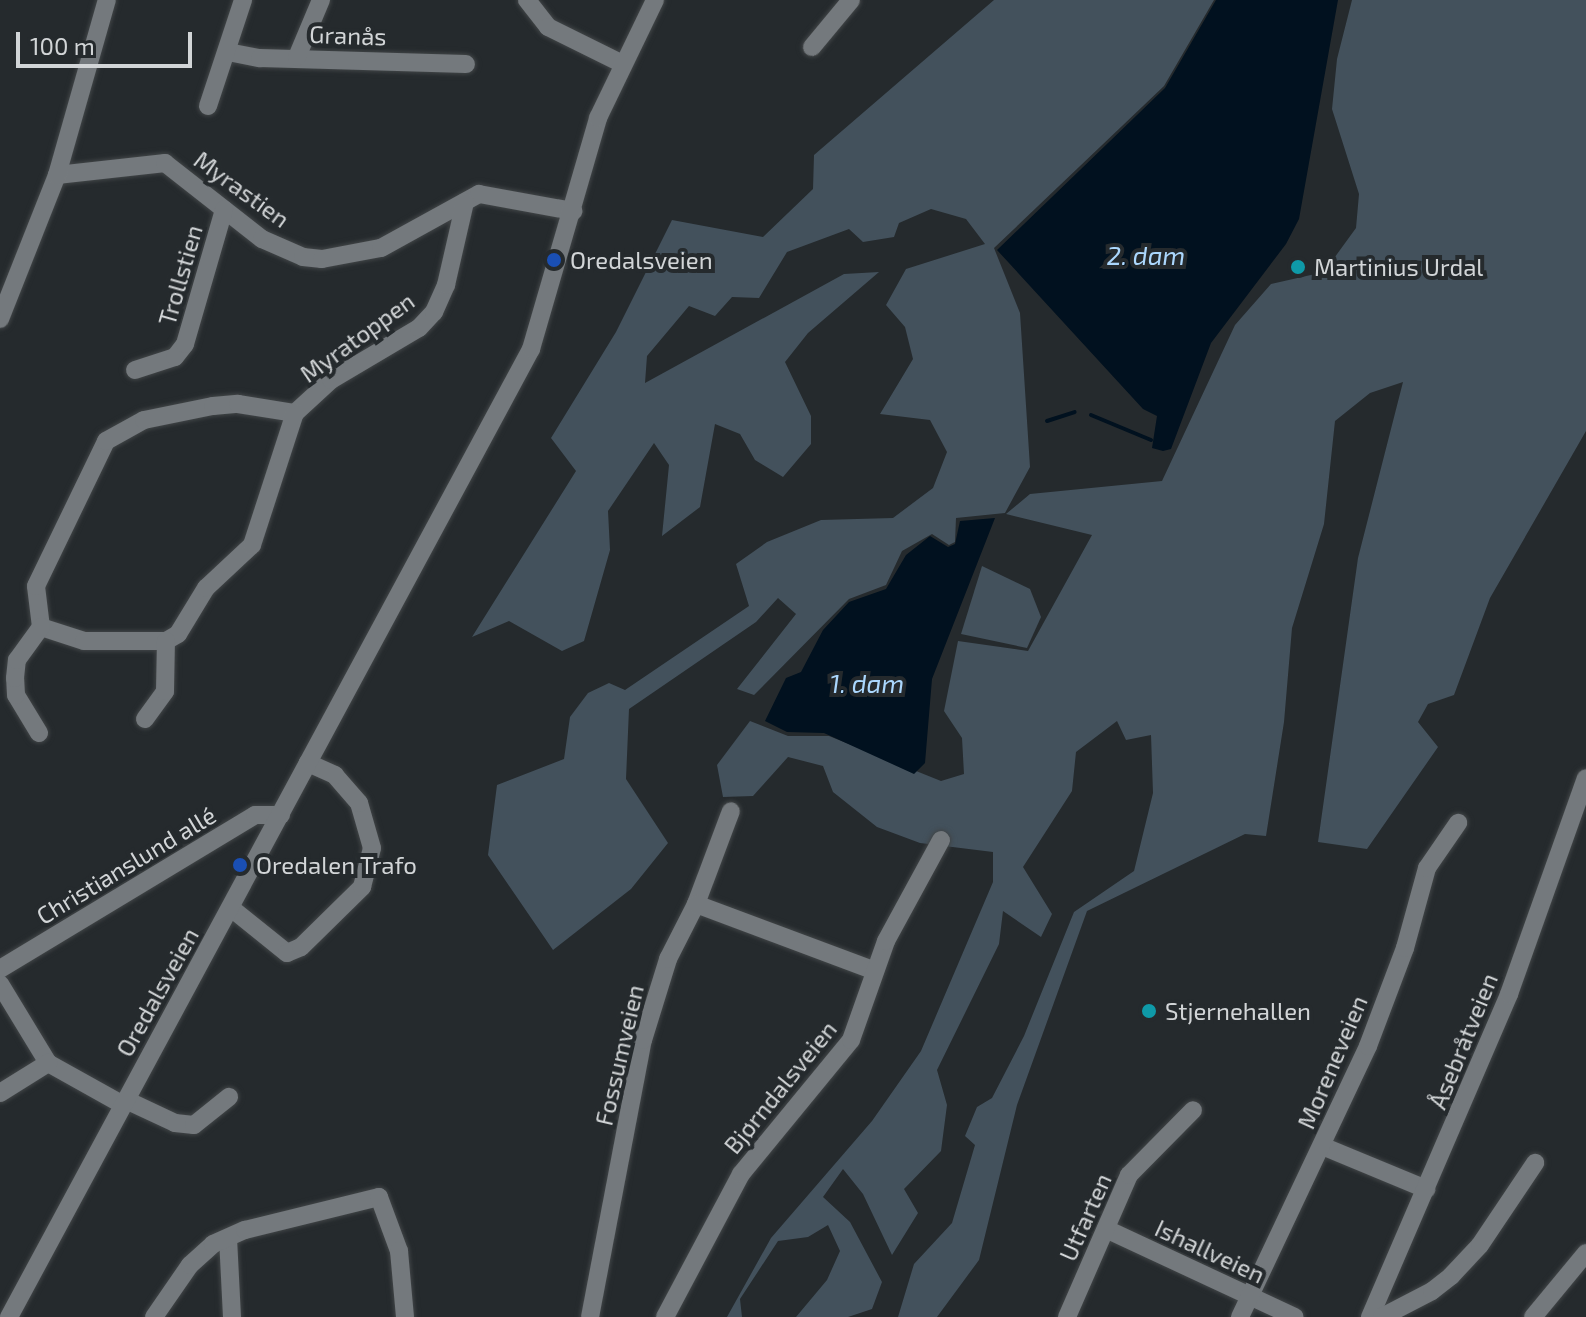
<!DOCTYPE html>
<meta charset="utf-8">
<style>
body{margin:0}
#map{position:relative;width:1586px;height:1317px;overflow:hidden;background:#252a2d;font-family:"Exo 2",sans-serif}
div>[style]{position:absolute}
.green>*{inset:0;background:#43515c}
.water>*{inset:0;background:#01111f}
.stream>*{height:4px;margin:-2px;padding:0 2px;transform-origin:2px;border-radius:2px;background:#01111f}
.roads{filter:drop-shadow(0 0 2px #414547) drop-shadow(0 0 2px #414547)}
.minor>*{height:18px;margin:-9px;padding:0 9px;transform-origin:9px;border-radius:9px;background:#74797d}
.dots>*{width:22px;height:22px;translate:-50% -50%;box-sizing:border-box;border:4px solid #252a2d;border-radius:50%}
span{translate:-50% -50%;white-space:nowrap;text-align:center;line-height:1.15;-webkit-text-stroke:8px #252a2d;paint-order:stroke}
.street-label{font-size:24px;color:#d2d5d7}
.poi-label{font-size:24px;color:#d2d5d7}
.left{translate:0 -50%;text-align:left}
.water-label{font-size:26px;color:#abd7fd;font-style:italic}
.scale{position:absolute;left:16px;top:32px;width:176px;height:36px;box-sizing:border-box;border:4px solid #d2d5d7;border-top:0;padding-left:10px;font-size:24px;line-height:28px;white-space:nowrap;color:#d2d5d7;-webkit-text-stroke:6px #252a2d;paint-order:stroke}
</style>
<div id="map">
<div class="green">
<i style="clip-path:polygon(994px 0,1214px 0,1164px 86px,994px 248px,1020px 313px,1030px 467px,1005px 513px,956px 518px,955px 542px,949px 545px,932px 534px,902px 551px,886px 585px,849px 599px,754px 695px,737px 689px,796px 614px,778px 598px,756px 622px,629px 709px,626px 779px,668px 843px,631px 889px,553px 950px,488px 855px,497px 785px,564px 759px,570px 717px,588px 693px,609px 683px,625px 690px,749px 606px,736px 564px,767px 542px,821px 520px,893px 518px,933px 488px,947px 452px,930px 420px,880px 414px,913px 359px,905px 327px,886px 305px,906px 269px,985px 244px,966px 219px,931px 209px,899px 223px,894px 237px,863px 242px,849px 229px,787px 252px,759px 298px,732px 297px,715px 316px,689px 306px,647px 356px,645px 383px,844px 274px,879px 272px,808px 333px,785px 362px,811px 416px,811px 444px,783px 477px,755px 460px,740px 434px,715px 424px,700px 507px,662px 536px,669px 465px,654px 443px,608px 511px,610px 550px,584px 641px,562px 651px,509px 621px,472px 637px,576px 471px,551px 438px,616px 332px,672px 220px,763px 237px,813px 189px,814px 155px)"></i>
<i style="clip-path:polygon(1352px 0,1586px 0,1586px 431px,1490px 598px,1454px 695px,1428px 704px,1418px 722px,1438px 747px,1367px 849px,1318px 842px,1358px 558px,1403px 382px,1370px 393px,1335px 421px,1324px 524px,1292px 628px,1284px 722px,1266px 836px,1245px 834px,1087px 911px,1017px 1105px,979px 1260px,937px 1317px,898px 1317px,914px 1264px,952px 1223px,975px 1145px,965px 1136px,977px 1107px,992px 1098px,1024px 1036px,1074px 912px,1134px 871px,1153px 793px,1151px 735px,1126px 740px,1117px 721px,1076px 752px,1072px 791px,1023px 867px,1052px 914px,1041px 937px,1003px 911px,999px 944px,937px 1070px,947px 1105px,941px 1151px,904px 1189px,918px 1213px,892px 1255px,863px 1194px,843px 1169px,823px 1197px,850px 1222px,882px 1282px,872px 1309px,848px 1317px,796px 1317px,827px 1280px,840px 1251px,828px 1225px,808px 1237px,778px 1241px,740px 1299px,742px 1317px,727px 1317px,771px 1238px,872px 1121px,921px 1051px,993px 882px,993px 852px,920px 843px,877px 827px,833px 792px,823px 766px,788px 757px,753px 796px,723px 797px,717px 765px,750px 721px,788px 736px,829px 736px,941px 781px,964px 774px,962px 738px,944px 711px,958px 641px,1028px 651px,1092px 535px,1006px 514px,1030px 494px,1162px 481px,1235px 325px,1271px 284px,1324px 272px,1356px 228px,1359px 194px,1332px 109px,1337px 59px)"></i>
<i style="clip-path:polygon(982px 566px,1030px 589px,1041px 617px,1027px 648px,961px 634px)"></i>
</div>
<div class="water">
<i style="clip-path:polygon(1216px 0,1338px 0,1299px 219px,1286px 244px,1211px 343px,1171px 449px,1163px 451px,1152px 448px,1157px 416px,1143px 409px,997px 250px,1165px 88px)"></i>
<i style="clip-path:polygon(995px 518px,932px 679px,925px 763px,914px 774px,824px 733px,787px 732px,765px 721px,786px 678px,801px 672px,823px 630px,849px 602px,886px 589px,906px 555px,930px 536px,948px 547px,955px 544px,960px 521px)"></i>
</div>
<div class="stream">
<i style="left:1091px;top:415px;width:65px;rotate:22.6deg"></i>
<i style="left:1047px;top:421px;width:29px;rotate:-18deg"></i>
</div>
<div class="roads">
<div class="minor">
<i style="left:527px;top:0;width:34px;rotate:52deg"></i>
<i style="left:548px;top:27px;width:84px;rotate:26.3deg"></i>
<i style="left:812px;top:47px;width:61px;rotate:-50.3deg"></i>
<i style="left:228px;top:52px;width:33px;rotate:11deg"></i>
<i style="left:260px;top:58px;width:206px;rotate:1.7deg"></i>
<i style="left:297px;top:57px;width:62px;rotate:-67.2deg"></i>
<i style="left:208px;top:106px;width:112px;rotate:-71.7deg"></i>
<i style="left:57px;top:175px;width:109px;rotate:-6.3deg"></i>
<i style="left:165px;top:163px;width:123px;rotate:38.1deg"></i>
<i style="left:262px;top:239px;width:45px;rotate:23.7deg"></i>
<i style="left:303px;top:257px;width:19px;rotate:6deg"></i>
<i style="left:322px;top:259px;width:60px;rotate:-10.6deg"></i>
<i style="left:381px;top:248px;width:112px;rotate:-28.9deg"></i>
<i style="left:479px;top:194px;width:96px;rotate:10.3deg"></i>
<i style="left:0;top:319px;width:155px;rotate:-68.4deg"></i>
<i style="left:57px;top:175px;width:182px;rotate:-74.1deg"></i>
<i style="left:135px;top:370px;width:42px;rotate:-18deg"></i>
<i style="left:175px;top:357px;width:16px;rotate:-52deg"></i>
<i style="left:185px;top:344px;width:140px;rotate:-73.8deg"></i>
<i style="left:41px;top:627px;width:41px;rotate:-97deg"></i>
<i style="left:36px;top:586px;width:161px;rotate:-64.2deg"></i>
<i style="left:106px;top:441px;width:43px;rotate:-28.9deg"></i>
<i style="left:144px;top:420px;width:70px;rotate:-11.5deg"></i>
<i style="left:213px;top:406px;width:25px;rotate:-5deg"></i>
<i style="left:238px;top:404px;width:58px;rotate:9deg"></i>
<i style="left:295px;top:413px;width:49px;rotate:-42.5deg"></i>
<i style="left:331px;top:380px;width:102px;rotate:-30.6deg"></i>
<i style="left:419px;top:328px;width:22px;rotate:-47deg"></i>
<i style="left:434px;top:312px;width:30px;rotate:-66deg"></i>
<i style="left:446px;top:285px;width:85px;rotate:-77.1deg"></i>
<i style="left:41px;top:627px;width:45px;rotate:18deg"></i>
<i style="left:84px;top:641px;width:82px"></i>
<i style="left:166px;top:641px;width:14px;rotate:-30deg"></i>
<i style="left:178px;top:634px;width:54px;rotate:-58.7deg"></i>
<i style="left:206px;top:588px;width:63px;rotate:-43.1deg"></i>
<i style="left:252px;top:545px;width:139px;rotate:-72deg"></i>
<i style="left:145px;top:719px;width:34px;rotate:-54deg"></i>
<i style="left:165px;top:691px;width:50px;rotate:-88.9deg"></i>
<i style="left:39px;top:733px;width:44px;rotate:-121.2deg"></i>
<i style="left:16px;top:695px;width:17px;rotate:-93deg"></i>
<i style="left:15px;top:678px;width:18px;rotate:-84deg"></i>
<i style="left:17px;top:660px;width:41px;rotate:-54deg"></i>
<i style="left:696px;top:904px;width:99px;rotate:-69.4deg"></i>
<i style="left:231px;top:908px;width:72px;rotate:38.8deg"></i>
<i style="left:287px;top:953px;width:15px;rotate:-23deg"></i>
<i style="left:301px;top:947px;width:86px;rotate:-44.5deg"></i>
<i style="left:362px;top:887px;width:40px;rotate:-75.6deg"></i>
<i style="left:372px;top:848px;width:47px;rotate:-106.1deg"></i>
<i style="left:359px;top:803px;width:37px;rotate:-131deg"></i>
<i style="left:335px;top:775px;width:30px;rotate:-156deg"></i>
<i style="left:0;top:969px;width:298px;rotate:-31.1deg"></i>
<i style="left:255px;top:815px;width:26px"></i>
<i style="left:0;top:984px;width:92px;rotate:58.7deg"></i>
<i style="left:48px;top:1063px;width:86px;rotate:29.2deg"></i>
<i style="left:0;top:1093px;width:57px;rotate:-32deg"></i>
<i style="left:126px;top:1100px;width:54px;rotate:25.1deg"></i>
<i style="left:175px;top:1123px;width:19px;rotate:6deg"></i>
<i style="left:194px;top:1125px;width:45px;rotate:-38.7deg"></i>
<i style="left:1322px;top:1146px;width:113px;rotate:22.5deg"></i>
<i style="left:1106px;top:1229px;width:208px;rotate:25deg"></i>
<i style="left:228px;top:1238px;width:79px;rotate:87.1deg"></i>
<i style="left:9px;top:1317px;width:1100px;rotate:-61.66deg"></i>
<i style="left:531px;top:349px;width:241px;rotate:-73.8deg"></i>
<i style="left:598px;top:118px;width:131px;rotate:-64.2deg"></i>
<i style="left:154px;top:1317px;width:63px;rotate:-55.3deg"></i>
<i style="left:190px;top:1265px;width:31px;rotate:-42deg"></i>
<i style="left:213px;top:1244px;width:35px;rotate:-24deg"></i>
<i style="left:245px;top:1230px;width:138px;rotate:-13.8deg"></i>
<i style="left:379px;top:1197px;width:58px;rotate:69.7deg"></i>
<i style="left:399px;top:1251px;width:66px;rotate:84.8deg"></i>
<i style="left:590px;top:1317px;width:282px;rotate:-79.2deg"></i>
<i style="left:643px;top:1040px;width:85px;rotate:-72.8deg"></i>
<i style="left:668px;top:959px;width:62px;rotate:-63deg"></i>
<i style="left:696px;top:904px;width:191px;rotate:20.5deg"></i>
<i style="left:665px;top:1317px;width:162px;rotate:-62deg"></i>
<i style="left:741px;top:1174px;width:173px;rotate:-50.6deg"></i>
<i style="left:851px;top:1040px;width:105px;rotate:-70.5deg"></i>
<i style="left:886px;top:941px;width:115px;rotate:-61.4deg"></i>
<i style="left:1067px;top:1317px;width:155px;rotate:-66.4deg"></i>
<i style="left:1129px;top:1175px;width:91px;rotate:-45.4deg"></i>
<i style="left:1240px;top:1317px;width:300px;rotate:-64.7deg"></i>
<i style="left:1368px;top:1046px;width:105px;rotate:-69.3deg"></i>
<i style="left:1405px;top:948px;width:83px;rotate:-74.6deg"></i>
<i style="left:1427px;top:868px;width:55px;rotate:-55.4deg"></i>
<i style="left:1370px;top:1317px;width:352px;rotate:-66.7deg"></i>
<i style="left:1509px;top:994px;width:229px;rotate:-70.4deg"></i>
<i style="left:1382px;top:1317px;width:56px;rotate:-27.5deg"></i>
<i style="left:1432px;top:1291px;width:24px;rotate:-38deg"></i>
<i style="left:1451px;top:1276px;width:42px;rotate:-46.9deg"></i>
<i style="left:1480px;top:1245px;width:99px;rotate:-56.1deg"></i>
<i style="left:1533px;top:1317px;width:83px;rotate:-50.4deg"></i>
</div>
</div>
<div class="dots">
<i style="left:554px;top:260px;background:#1a4fb4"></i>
<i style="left:1298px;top:267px;background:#0f9aa8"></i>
<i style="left:240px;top:865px;background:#1a4fb4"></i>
<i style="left:1149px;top:1011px;background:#0f9aa8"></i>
</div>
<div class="street-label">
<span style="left:348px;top:35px;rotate:2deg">Granås</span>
<span style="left:242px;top:189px;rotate:36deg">Myrastien</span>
<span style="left:180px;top:275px;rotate:-74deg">Trollstien</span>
<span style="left:357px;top:337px;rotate:-36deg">Myratoppen</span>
<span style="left:126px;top:865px;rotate:-31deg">Christianslund allé</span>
<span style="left:157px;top:992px;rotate:-61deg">Oredalsveien</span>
<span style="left:1463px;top:1041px;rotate:-68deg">Åsebråtveien</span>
<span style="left:619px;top:1055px;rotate:-77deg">Fossumveien</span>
<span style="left:1332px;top:1062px;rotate:-67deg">Moreneveien</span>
<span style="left:780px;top:1087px;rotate:-51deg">Bjørndalsveien</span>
<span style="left:1085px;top:1217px;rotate:-66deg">Utfarten</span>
<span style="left:1210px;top:1251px;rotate:25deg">Ishallveien</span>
</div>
<div class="poi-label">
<span class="left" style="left:570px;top:260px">Oredalsveien</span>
<span class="left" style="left:1314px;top:267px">Martinius Urdal</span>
<span class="left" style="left:256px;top:865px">Oredalen Trafo</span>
<span class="left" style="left:1165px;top:1011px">Stjernehallen</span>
</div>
<div class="water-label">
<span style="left:1146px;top:255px">2. dam</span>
<span style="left:867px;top:683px">1. dam</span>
</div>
<div class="scale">100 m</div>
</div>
